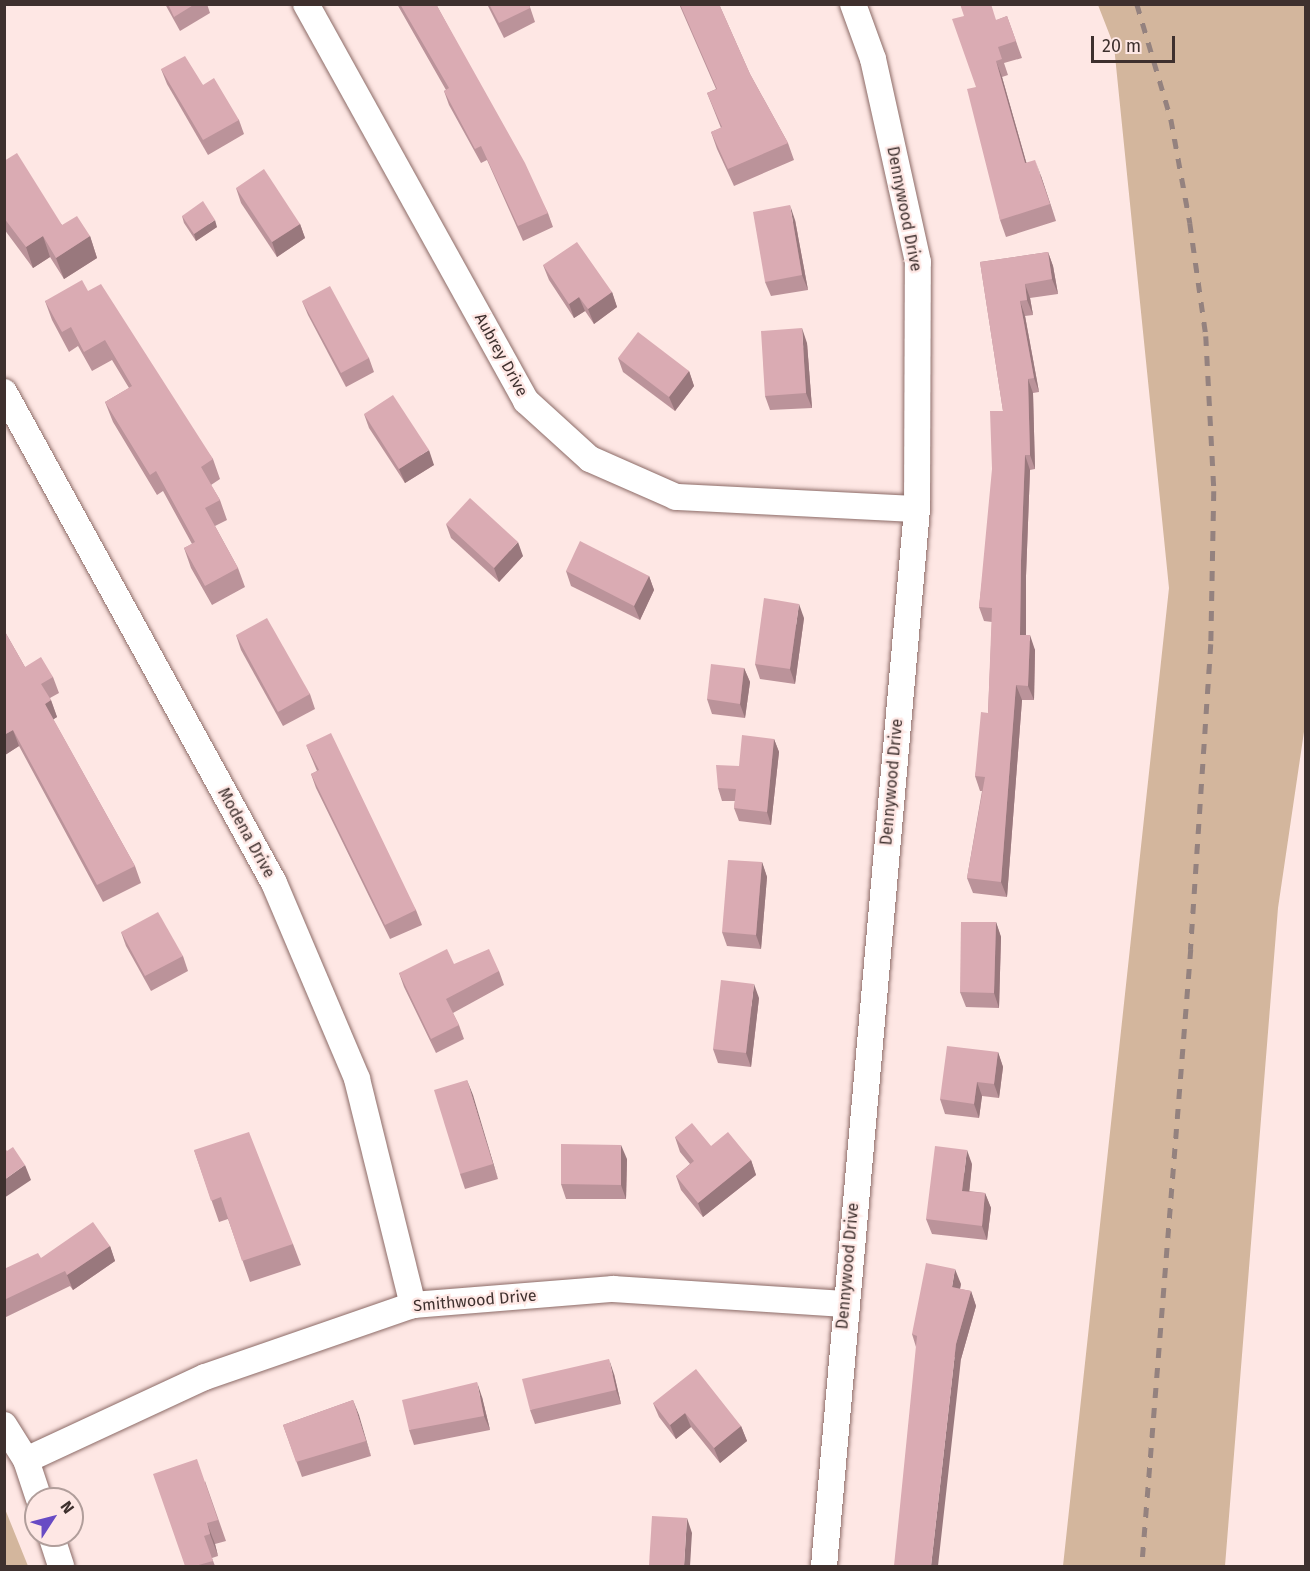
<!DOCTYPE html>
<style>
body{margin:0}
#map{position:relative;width:1310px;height:1571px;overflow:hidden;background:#fee7e4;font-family:"Fira Sans",sans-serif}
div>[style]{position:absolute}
.green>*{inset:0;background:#d3b69d}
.roads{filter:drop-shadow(0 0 2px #8c6b67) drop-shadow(0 0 2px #8c6b67)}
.minor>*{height:26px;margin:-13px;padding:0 13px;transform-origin:13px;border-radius:13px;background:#fff}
.rail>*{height:4.5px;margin-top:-2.25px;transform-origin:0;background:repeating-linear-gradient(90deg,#94827f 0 10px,transparent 0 20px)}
.wall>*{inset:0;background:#bb939a}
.shaded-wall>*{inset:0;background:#99787d}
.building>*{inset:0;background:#daabb3}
span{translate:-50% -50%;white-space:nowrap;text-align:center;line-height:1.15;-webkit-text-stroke:4.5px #fee7e4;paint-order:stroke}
.street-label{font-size:16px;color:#3e302e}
.frame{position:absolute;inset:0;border:6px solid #3e302e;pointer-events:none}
.north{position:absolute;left:24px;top:1487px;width:60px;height:60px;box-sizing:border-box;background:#fee7e4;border:2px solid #b19e9b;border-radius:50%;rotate:54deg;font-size:16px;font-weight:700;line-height:24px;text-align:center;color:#3e302e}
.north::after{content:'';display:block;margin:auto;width:21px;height:27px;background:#684bc4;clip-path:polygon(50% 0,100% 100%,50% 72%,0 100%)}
.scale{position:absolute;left:1091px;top:36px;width:84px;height:27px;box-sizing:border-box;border:3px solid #3e302e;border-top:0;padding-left:8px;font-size:18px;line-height:21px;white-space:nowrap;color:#3e302e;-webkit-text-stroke:4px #fee7e4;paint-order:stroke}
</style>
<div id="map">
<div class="green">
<i style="clip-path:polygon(1098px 5px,1305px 5px,1305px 725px,1278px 908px,1225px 1566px,1063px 1566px,1169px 588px,1114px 46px)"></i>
<i style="clip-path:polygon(4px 1509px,5px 1509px,28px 1566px,5px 1566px)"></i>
</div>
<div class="roads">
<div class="minor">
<i style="left:306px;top:4px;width:454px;rotate:61deg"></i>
<i style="left:526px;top:401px;width:86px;rotate:42.2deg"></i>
<i style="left:590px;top:459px;width:94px;rotate:23.8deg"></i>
<i style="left:676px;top:497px;width:241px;rotate:2.9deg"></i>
<i style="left:4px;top:392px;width:560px;rotate:61.19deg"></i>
<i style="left:274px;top:883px;width:213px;rotate:67deg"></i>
<i style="left:357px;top:1079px;width:233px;rotate:76.1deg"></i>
<i style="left:4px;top:1425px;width:41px;rotate:57.8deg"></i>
<i style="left:26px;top:1460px;width:41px;rotate:71.6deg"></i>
<i style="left:26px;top:1460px;width:197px;rotate:-24.9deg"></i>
<i style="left:205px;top:1377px;width:220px;rotate:-19.1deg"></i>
<i style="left:413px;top:1305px;width:201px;rotate:-4.6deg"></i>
<i style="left:613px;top:1289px;width:232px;rotate:3.7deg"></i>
<i style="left:51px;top:1535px;width:33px;rotate:72deg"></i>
<i style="left:824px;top:1566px;width:1061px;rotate:-84.97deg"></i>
<i style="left:917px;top:509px;width:247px;rotate:-89.8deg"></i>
<i style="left:918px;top:262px;width:208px;rotate:-102.5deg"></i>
<i style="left:873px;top:59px;width:59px;rotate:-110deg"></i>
</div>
</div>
<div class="rail">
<i style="left:1137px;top:4px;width:120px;rotate:73.5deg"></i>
<i style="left:1171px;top:119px;width:106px;rotate:79.6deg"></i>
<i style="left:1190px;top:223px;width:114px;rotate:81.9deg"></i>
<i style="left:1206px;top:336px;width:155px;rotate:87deg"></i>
<i style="left:1214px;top:491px;width:153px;rotate:91.1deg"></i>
<i style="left:1211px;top:644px;width:306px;rotate:93.8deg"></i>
<i style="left:1191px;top:949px;width:619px;rotate:94.54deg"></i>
</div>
<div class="wall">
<i style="clip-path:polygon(165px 4px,207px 4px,210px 13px,180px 31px)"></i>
<i style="clip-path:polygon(397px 4px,436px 4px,548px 213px,553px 227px,523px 241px,487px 160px,481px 163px,449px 105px,444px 91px,446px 90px)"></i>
<i style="clip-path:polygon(487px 4px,529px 4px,535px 22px,504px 38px)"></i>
<i style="clip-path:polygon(679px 4px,719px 4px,750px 74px,788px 143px,794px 160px,734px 186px,717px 149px,711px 132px,721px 128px,707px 93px,716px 89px)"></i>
<i style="clip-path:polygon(964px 16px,997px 20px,1007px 16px,1022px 58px,1004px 63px,1008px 75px,1002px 77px,1026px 162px,1041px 176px,1056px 221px,1006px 237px,1000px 220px)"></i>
<i style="clip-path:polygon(161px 69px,203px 85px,239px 120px,244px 134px,208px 155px,167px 84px)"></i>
<i style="clip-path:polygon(4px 161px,62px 225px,90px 236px,97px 258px,64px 279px,50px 257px,33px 268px,4px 229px)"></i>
<i style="clip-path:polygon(236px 188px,300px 224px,305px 238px,277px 257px,241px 203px)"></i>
<i style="clip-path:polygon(182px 216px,217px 227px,196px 241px,184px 223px)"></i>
<i style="clip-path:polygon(795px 220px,808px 290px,771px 296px,765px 282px)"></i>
<i style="clip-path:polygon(1048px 252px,1053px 266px,1058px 294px,1030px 298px,1033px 315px,1025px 316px,1039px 392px,1033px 393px,1035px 469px,1030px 470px,1026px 576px,1026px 635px,1035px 650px,1034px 700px,1022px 700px,1007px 897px,973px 893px,967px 878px,982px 791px,980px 791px,975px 776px,988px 713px,992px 622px,984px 621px,979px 607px,1003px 411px,980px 262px)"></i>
<i style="clip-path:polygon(543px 265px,612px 292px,617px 307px,594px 324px,585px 311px,574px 318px,549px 280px)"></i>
<i style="clip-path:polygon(88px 291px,213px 459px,220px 479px,211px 485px,220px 500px,227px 520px,215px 526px,238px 568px,245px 587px,212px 605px,191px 568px,184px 548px,192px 544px,163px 491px,157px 495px,113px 422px,105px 402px,129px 388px,112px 360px,92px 371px,78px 346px,69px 352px,52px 320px,45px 301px)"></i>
<i style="clip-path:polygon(302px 301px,369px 358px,374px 372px,346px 387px,308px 315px)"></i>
<i style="clip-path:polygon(807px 343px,812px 408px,770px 410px,765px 396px)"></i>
<i style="clip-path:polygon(618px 358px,689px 371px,694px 386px,675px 411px,623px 372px)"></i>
<i style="clip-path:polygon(364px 414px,434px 465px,405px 483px,369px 428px)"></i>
<i style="clip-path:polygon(446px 524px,523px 556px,499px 582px,451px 538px)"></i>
<i style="clip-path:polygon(566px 571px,649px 576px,654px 590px,640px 620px,571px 586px)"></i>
<i style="clip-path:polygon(804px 618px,795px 684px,760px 679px,755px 664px)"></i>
<i style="clip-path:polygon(4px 630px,25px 667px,53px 677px,59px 693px,50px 698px,57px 717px,53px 719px,135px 866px,141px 883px,103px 902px,19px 746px,5px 755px,4px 754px)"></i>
<i style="clip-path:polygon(236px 635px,310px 694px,315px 709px,283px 726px,241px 650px)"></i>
<i style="clip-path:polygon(744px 668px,750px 682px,745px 718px,712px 714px,707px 699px)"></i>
<i style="clip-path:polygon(774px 739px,779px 752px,771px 825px,739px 821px,734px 808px,735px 801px,722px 801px,718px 788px,739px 766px)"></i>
<i style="clip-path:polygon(306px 745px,416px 910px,422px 925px,390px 939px,316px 788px,311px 774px,317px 771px,312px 759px)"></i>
<i style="clip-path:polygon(762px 862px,767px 877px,761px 949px,727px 946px,722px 932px)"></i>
<i style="clip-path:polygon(996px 922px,1001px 937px,999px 1008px,966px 1007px,960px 992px)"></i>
<i style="clip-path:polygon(121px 932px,183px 956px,188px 971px,151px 991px,126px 946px)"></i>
<i style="clip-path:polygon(454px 964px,499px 971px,504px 985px,453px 1013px,459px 1025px,464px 1039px,436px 1053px,404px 987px,399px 973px)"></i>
<i style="clip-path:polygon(759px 998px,751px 1067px,718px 1063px,713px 1049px)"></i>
<i style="clip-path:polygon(998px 1052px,1003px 1067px,999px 1098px,982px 1096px,979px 1118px,945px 1114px,940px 1099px)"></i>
<i style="clip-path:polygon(467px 1080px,498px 1179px,465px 1189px,460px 1174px)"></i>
<i style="clip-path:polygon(675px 1137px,711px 1146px,751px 1160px,756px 1175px,703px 1217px,681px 1190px,676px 1176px,690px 1164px,680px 1152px)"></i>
<i style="clip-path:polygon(194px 1150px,293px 1244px,301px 1265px,250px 1282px,228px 1219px,219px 1222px)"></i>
<i style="clip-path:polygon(627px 1159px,626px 1199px,566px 1199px,561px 1184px)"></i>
<i style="clip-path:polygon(972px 1164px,969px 1191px,985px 1193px,991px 1208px,987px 1240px,932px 1234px,926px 1219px)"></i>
<i style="clip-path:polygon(110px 1246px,115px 1261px,73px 1290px,70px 1286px,4px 1318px,4px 1269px,41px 1258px)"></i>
<i style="clip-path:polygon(961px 1284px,960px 1289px,971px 1291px,976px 1306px,961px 1359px,916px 1347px,912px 1334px)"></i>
<i style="clip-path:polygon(614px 1374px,621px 1404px,535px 1424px,530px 1410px)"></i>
<i style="clip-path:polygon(482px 1397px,490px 1430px,414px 1445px,409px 1430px)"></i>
<i style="clip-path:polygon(353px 1400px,371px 1456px,302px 1477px,283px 1425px)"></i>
<i style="clip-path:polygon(653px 1403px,741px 1426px,747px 1441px,720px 1463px,691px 1427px,676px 1439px,659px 1417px)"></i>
<i style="clip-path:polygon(205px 1481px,226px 1541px,215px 1544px,218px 1556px,212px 1558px,215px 1566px,185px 1566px)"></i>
</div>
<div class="shaded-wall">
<i style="clip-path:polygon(996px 61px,1002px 77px,1031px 179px,1025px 163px)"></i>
<i style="clip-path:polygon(1035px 160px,1041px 176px,1056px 221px,1050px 204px)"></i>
<i style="clip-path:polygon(790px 205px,795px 220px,808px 290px,802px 275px)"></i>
<i style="clip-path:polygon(215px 220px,217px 227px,196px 241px,194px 234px)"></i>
<i style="clip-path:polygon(300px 224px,305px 238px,277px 257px,272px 242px)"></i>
<i style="clip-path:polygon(43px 236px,50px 257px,33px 268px,26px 247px)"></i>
<i style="clip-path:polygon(90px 236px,97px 258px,64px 279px,56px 258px)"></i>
<i style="clip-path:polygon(1048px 252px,1053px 266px,1058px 294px,1052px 279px)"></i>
<i style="clip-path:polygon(1025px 284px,1030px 298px,1033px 315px,1027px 300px)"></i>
<i style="clip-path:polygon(612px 292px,617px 307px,594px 324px,588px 309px)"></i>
<i style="clip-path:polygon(579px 297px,585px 311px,574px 318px,569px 304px)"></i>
<i style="clip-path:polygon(1020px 301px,1025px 316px,1039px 392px,1034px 378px)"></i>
<i style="clip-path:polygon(802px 328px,807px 343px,812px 408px,806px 393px)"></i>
<i style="clip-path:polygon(689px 371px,694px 386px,675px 411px,669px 397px)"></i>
<i style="clip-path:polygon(1028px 379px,1033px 393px,1035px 469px,1030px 455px)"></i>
<i style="clip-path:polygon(429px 450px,434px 465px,405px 483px,399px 469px)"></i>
<i style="clip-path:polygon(1025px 455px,1030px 470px,1026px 576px,1026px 649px,1020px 635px,1021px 561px)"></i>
<i style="clip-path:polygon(518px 542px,523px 556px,499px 582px,494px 568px)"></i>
<i style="clip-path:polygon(649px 576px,654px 590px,640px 620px,634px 606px)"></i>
<i style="clip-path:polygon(799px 604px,804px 618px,795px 684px,790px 669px)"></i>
<i style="clip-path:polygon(1030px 635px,1035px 650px,1034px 700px,1028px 686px)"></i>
<i style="clip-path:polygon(744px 668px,750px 682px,745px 718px,740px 704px)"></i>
<i style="clip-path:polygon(1016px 685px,1022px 700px,1007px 897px,1001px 882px)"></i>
<i style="clip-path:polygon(51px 700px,57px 717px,51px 721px,45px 704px)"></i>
<i style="clip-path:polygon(13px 730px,19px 746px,5px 755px,4px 735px)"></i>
<i style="clip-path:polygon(774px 739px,779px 752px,771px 825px,767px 812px)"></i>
<i style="clip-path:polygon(762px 862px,767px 877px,761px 949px,756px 935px)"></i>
<i style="clip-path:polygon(996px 922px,1001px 937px,999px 1008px,994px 993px)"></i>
<i style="clip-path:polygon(754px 984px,759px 998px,751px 1067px,746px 1053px)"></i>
<i style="clip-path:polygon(998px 1052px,1003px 1067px,999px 1098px,994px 1084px)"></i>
<i style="clip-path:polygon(467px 1080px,473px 1095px,498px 1179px,493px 1164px)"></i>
<i style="clip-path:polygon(977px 1082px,982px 1096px,979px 1118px,974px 1104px)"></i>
<i style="clip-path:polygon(621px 1145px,627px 1159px,626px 1199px,621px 1185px)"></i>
<i style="clip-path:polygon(967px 1150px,972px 1164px,968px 1205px,962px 1191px)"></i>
<i style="clip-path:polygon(751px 1160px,756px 1175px,703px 1217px,698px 1203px)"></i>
<i style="clip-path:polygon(25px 1165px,31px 1180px,4px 1198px,4px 1180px)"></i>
<i style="clip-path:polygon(985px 1193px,991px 1208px,987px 1240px,982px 1226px)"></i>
<i style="clip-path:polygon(110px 1246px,115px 1261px,73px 1290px,67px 1275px)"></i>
<i style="clip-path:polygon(955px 1269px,961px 1284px,957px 1302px,952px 1287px)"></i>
<i style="clip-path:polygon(971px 1291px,976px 1306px,961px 1359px,938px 1566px,931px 1566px,956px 1344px)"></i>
<i style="clip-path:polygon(609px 1359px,614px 1374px,621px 1404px,616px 1390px)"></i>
<i style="clip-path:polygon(477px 1382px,482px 1397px,490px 1430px,484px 1416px)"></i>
<i style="clip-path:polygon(353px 1400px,359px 1415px,371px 1456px,366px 1441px)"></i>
<i style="clip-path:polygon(685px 1413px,691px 1427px,676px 1439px,670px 1425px)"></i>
<i style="clip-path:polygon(741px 1426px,747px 1441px,720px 1463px,714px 1448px)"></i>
<i style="clip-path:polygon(687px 1518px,692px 1533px,690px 1566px,684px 1566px)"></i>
<i style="clip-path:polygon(207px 1523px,215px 1544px,218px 1556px,210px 1534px)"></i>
</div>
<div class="building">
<i style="clip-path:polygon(168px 4px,195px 4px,174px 17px)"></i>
<i style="clip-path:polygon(400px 4px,436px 4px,525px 163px,548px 213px,518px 226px,481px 146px,475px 149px,444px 91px,449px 88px)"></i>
<i style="clip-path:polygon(489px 4px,529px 4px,530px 8px,499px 23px)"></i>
<i style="clip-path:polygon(680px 4px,719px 4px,750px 74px,788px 143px,728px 169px,711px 132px,722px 127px,707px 93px,717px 89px)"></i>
<i style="clip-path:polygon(960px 4px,991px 4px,996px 20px,1007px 16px,1016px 41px,998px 47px,1002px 59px,996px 61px,1025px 163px,1035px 160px,1050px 204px,1000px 220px,967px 89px,976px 87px,952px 19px,964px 16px)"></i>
<i style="clip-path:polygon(185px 56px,203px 85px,214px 78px,239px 120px,203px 140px,161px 69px)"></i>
<i style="clip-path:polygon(17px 153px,62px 225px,77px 216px,90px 236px,56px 258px,43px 236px,26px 247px,4px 218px,4px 161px)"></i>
<i style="clip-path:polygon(264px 169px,300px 224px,272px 242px,236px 188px)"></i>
<i style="clip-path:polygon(203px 201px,215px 220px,194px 234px,182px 216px)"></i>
<i style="clip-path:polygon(790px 205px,802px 275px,765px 282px,753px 212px)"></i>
<i style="clip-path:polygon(577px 242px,612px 292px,588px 309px,579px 297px,569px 304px,543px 265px)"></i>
<i style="clip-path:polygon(1048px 252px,1052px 279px,1025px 284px,1027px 300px,1020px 301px,1034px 378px,1028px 379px,1030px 455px,1025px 455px,1021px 561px,1020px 635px,1030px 635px,1028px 686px,1016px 685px,1001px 882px,967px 878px,985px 777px,975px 776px,981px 712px,988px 713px,992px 608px,979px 607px,992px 469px,990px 411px,1003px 411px,980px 262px)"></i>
<i style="clip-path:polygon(82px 280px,88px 291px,101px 284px,213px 459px,201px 467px,220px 500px,205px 508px,238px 568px,205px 586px,184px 548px,195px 542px,156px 471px,150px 475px,105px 402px,132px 386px,105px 340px,84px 352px,71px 327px,62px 332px,45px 301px)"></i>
<i style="clip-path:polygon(330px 286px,369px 358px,341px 373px,302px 301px)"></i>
<i style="clip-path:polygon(802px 328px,806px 393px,765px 396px,761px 331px)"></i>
<i style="clip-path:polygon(638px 332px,689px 371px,669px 397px,618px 358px)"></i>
<i style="clip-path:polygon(393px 395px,429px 450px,399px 469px,364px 414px)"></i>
<i style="clip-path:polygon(470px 498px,518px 542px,494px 568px,446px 524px)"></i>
<i style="clip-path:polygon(580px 541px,649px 576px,634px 606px,566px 571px)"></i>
<i style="clip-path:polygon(764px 598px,799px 604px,790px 669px,755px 664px)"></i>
<i style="clip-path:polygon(267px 618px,310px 694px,278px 712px,236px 635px)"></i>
<i style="clip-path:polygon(4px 630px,25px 667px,41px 657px,53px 677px,41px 684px,51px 700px,45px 704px,135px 866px,97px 885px,13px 730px,4px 735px)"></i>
<i style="clip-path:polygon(711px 664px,744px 668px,740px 704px,707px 699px)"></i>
<i style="clip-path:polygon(331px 733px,416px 910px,385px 925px,311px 774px,319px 770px,306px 745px)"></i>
<i style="clip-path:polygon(742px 735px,774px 739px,767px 812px,734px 808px,736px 789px,718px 788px,716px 765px,739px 766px)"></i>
<i style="clip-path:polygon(728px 860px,762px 862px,756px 935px,722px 932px)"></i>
<i style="clip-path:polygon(158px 912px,183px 956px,145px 976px,121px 932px)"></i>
<i style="clip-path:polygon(961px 922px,996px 922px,994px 993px,960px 992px)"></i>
<i style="clip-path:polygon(447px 949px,454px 964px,489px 949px,499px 971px,446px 999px,459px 1025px,431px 1039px,399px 973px)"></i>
<i style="clip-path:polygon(721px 980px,754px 984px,746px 1053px,713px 1049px)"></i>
<i style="clip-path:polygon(947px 1046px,998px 1052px,994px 1084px,977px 1082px,974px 1104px,940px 1099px)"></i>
<i style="clip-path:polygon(467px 1080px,493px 1164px,460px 1174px,434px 1090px)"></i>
<i style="clip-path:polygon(692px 1123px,711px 1146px,728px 1132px,751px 1160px,698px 1203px,676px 1176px,694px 1161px,675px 1137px)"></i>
<i style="clip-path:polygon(249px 1132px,293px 1244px,242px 1261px,221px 1197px,211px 1201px,194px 1150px)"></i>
<i style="clip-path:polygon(561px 1144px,621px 1145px,621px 1185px,561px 1184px)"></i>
<i style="clip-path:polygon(935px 1146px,967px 1150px,962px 1191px,985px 1193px,982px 1226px,926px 1219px)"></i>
<i style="clip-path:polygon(4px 1147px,7px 1151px,13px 1147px,25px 1165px,4px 1180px)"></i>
<i style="clip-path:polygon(93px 1222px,110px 1246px,67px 1275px,65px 1271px,4px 1300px,4px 1269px,38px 1253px,41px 1258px)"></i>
<i style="clip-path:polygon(926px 1263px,955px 1269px,952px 1287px,971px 1291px,956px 1344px,931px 1566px,894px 1566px,917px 1336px,912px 1334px)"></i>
<i style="clip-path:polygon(609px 1359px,616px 1390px,530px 1410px,522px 1379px)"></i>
<i style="clip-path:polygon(696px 1369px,741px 1426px,714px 1448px,685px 1413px,670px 1425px,653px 1403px)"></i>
<i style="clip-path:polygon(477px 1382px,484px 1416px,409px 1430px,402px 1400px)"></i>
<i style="clip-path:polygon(353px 1400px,366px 1441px,296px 1462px,283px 1425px)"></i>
<i style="clip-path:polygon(197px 1459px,218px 1520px,207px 1523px,210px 1534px,204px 1536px,213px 1561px,195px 1566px,185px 1566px,153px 1474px)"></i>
<i style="clip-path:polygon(652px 1516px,687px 1518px,684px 1566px,649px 1566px)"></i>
</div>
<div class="street-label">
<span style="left:904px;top:209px;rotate:79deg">Dennywood Drive</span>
<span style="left:501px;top:355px;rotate:61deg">Aubrey Drive</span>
<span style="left:892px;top:782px;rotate:-85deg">Dennywood Drive</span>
<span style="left:246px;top:833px;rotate:61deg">Modena Drive</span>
<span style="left:848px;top:1266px;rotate:-85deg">Dennywood Drive</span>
<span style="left:475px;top:1301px;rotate:-5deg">Smithwood Drive</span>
</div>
<div class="frame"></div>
<div class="north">N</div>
<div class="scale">20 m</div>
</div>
